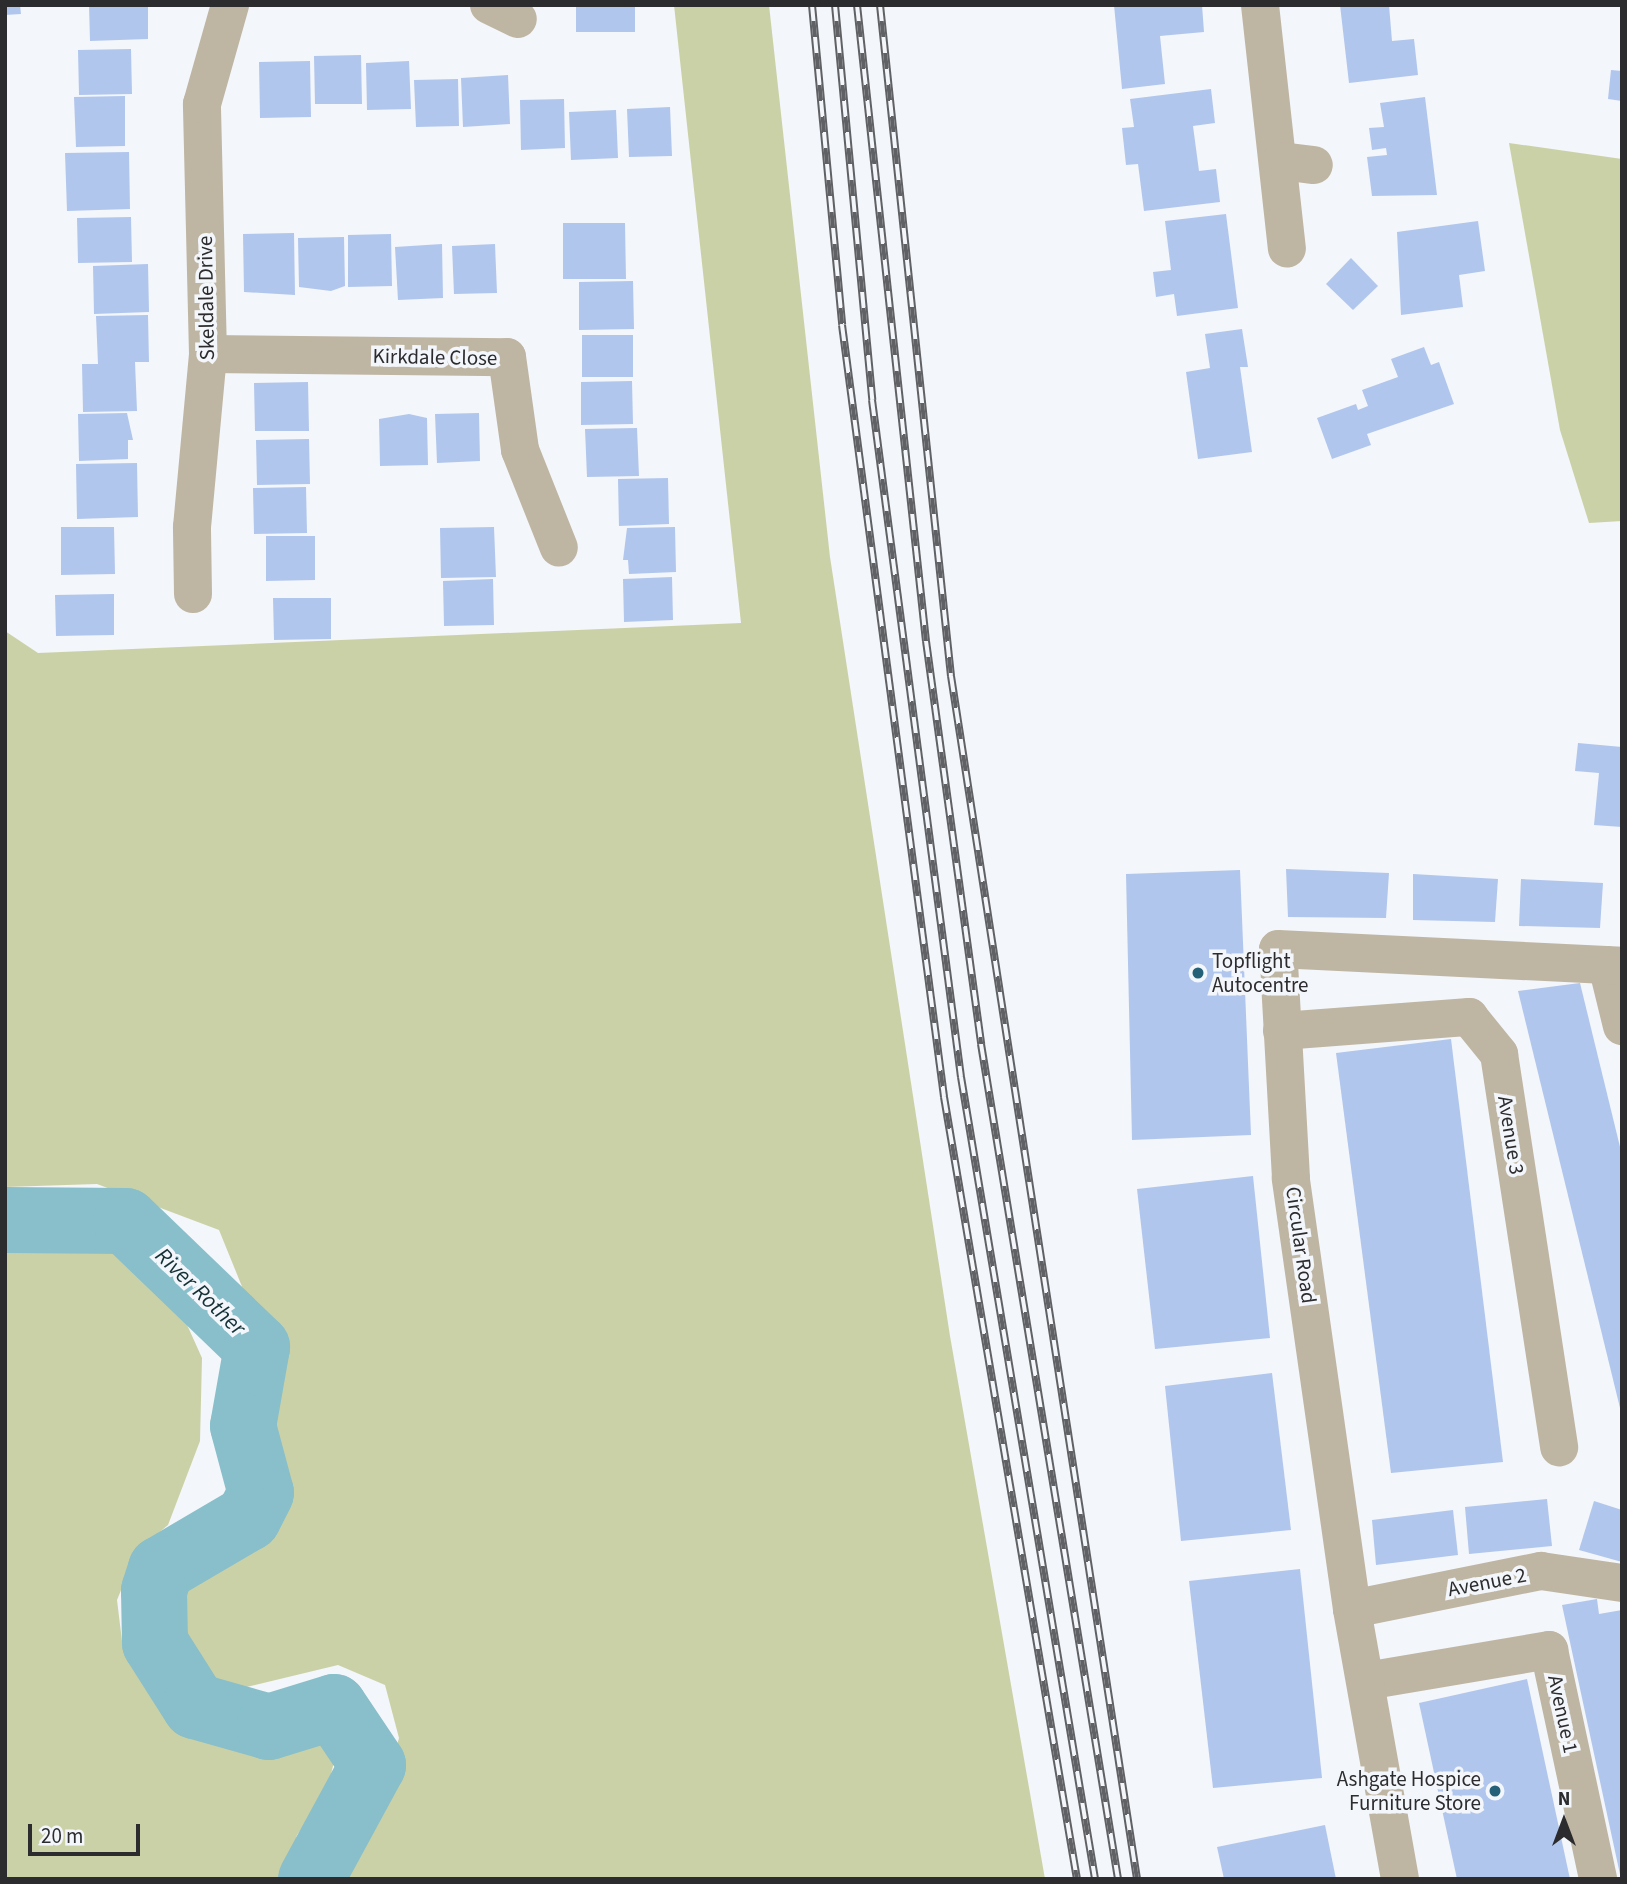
<!DOCTYPE html>
<style>
body{margin:0}
#map{position:relative;width:1627px;height:1884px;overflow:hidden;background:#f3f6fa;font-family:"Source Sans 3",sans-serif}
div>[style]{position:absolute}
.green>*{inset:0;background:#cbd1a7}
.river>*{height:66px;margin:-33px;padding:0 33px;transform-origin:33px;border-radius:33px;background:#88bfca}
.building>*{inset:0;background:#b1c6ed}
.minor>*{height:38px;margin:-19px;padding:0 19px;transform-origin:19px;border-radius:19px;background:#bfb5a3}
.rail>*{height:8px;margin-top:-4px;transform-origin:0;background:repeating-linear-gradient(90deg,#f3f6fa 0 16px,#606164 0 32px);box-sizing:border-box;border-block:2px solid #606164}
.dots>*{width:19px;height:19px;translate:-50% -50%;box-sizing:border-box;border:4px solid #f3f6fa;border-radius:50%}
span{translate:-50% -50%;white-space:nowrap;text-align:center;line-height:1.15;-webkit-text-stroke:7px #f3f6fa;paint-order:stroke}
.street-label{font-size:21px;color:#2c2c2e}
.poi-label{font-size:21px;color:#2c2c2e}
.left{translate:0 -50%;text-align:left}
.right{translate:-100% -50%;text-align:right}
.water-label{font-size:23px;color:#143136;font-style:italic}
.frame{position:absolute;inset:0;border:7px solid #2c2c2e;pointer-events:none}
.north{position:absolute;left:1529px;top:1786px;width:70px;height:70px;-webkit-text-stroke:5px #f3f6fa;paint-order:stroke;rotate:0deg;font-size:19px;font-weight:700;line-height:28px;text-align:center;color:#2c2c2e}
.north::after{content:'';display:block;margin:auto;width:24px;height:32px;background:#2c2c2e;clip-path:polygon(50% 0,100% 100%,50% 72%,0 100%)}
.scale{position:absolute;left:28px;top:1824px;width:112px;height:32px;box-sizing:border-box;border:4px solid #2c2c2e;border-top:0;padding-left:9px;font-size:21px;line-height:24px;white-space:nowrap;color:#2c2c2e;-webkit-text-stroke:5px #f3f6fa;paint-order:stroke}
</style>
<div id="map">
<div class="green">
<i style="clip-path:polygon(674px 5px,769px 5px,830px 557px,950px 1336px,1045px 1879px,343px 1879px,384px 1791px,399px 1738px,385px 1685px,338px 1665px,238px 1689px,206px 1680px,185px 1629px,186px 1591px,223px 1551px,264px 1533px,261px 1391px,267px 1348px,219px 1230px,97px 1184px,5px 1187px,5px 631px,38px 653px,741px 623px)"></i>
<i style="clip-path:polygon(1509px 143px,1622px 159px,1622px 521px,1589px 523px,1560px 430px)"></i>
<i style="clip-path:polygon(5px 1241px,115px 1244px,170px 1287px,202px 1358px,200px 1441px,168px 1525px,137px 1551px,117px 1600px,122px 1641px,183px 1722px,259px 1742px,314px 1731px,325px 1735px,335px 1758px,326px 1794px,297px 1835px,285px 1879px,5px 1879px)"></i>
</div>
<div class="river">
<i style="left:5px;top:1220px;width:121px;rotate:0.5deg"></i>
<i style="left:126px;top:1221px;width:182px;rotate:43.9deg"></i>
<i style="left:257px;top:1347px;width:80px;rotate:100deg"></i>
<i style="left:243px;top:1426px;width:69px;rotate:75deg"></i>
<i style="left:261px;top:1493px;width:28px;rotate:117deg"></i>
<i style="left:248px;top:1518px;width:101px;rotate:149.6deg"></i>
<i style="left:161px;top:1569px;width:23px;rotate:108deg"></i>
<i style="left:154px;top:1591px;width:52px;rotate:88.9deg"></i>
<i style="left:155px;top:1643px;width:75px;rotate:57.6deg"></i>
<i style="left:195px;top:1706px;width:77px;rotate:15.8deg"></i>
<i style="left:269px;top:1727px;width:68px;rotate:-17.1deg"></i>
<i style="left:334px;top:1707px;width:70px;rotate:56.1deg"></i>
<i style="left:373px;top:1765px;width:130px;rotate:118.5deg"></i>
</div>
<div class="building">
<i style="clip-path:polygon(5px 5px,20px 5px,21px 14px,5px 15px)"></i>
<i style="clip-path:polygon(89px 5px,148px 5px,148px 39px,90px 41px)"></i>
<i style="clip-path:polygon(576px 5px,635px 5px,635px 32px,576px 32px)"></i>
<i style="clip-path:polygon(1114px 5px,1202px 5px,1204px 32px,1160px 36px,1165px 84px,1122px 89px)"></i>
<i style="clip-path:polygon(1340px 5px,1389px 5px,1392px 41px,1414px 39px,1418px 75px,1349px 83px)"></i>
<i style="clip-path:polygon(131px 49px,132px 94px,79px 95px,78px 50px)"></i>
<i style="clip-path:polygon(361px 55px,362px 104px,315px 104px,314px 56px)"></i>
<i style="clip-path:polygon(310px 61px,311px 117px,260px 118px,259px 62px)"></i>
<i style="clip-path:polygon(409px 61px,411px 109px,367px 110px,366px 63px)"></i>
<i style="clip-path:polygon(1611px 70px,1622px 71px,1622px 101px,1608px 99px)"></i>
<i style="clip-path:polygon(508px 75px,510px 124px,463px 127px,461px 78px)"></i>
<i style="clip-path:polygon(458px 79px,459px 126px,416px 127px,414px 80px)"></i>
<i style="clip-path:polygon(1211px 89px,1215px 123px,1193px 126px,1199px 171px,1216px 169px,1220px 202px,1144px 211px,1138px 164px,1126px 165px,1122px 128px,1134px 127px,1130px 99px)"></i>
<i style="clip-path:polygon(125px 96px,125px 146px,76px 147px,74px 97px)"></i>
<i style="clip-path:polygon(1425px 97px,1437px 195px,1372px 196px,1367px 157px,1387px 155px,1386px 148px,1372px 150px,1369px 128px,1384px 127px,1380px 103px)"></i>
<i style="clip-path:polygon(564px 99px,565px 148px,521px 150px,520px 100px)"></i>
<i style="clip-path:polygon(670px 107px,672px 156px,629px 157px,627px 109px)"></i>
<i style="clip-path:polygon(616px 110px,618px 158px,571px 160px,569px 112px)"></i>
<i style="clip-path:polygon(129px 152px,130px 209px,67px 211px,65px 153px)"></i>
<i style="clip-path:polygon(1226px 214px,1238px 308px,1177px 316px,1174px 294px,1156px 297px,1153px 272px,1171px 270px,1165px 221px)"></i>
<i style="clip-path:polygon(131px 217px,132px 262px,78px 263px,77px 218px)"></i>
<i style="clip-path:polygon(1478px 221px,1485px 271px,1459px 275px,1463px 307px,1401px 315px,1397px 232px)"></i>
<i style="clip-path:polygon(563px 223px,625px 223px,626px 279px,563px 279px)"></i>
<i style="clip-path:polygon(294px 233px,295px 295px,244px 292px,243px 234px)"></i>
<i style="clip-path:polygon(391px 234px,392px 286px,348px 287px,348px 235px)"></i>
<i style="clip-path:polygon(344px 237px,345px 286px,331px 291px,299px 287px,298px 238px)"></i>
<i style="clip-path:polygon(442px 244px,443px 298px,398px 300px,395px 247px)"></i>
<i style="clip-path:polygon(495px 244px,497px 293px,454px 294px,452px 246px)"></i>
<i style="clip-path:polygon(1351px 258px,1378px 286px,1353px 310px,1326px 284px)"></i>
<i style="clip-path:polygon(148px 264px,149px 312px,94px 314px,93px 266px)"></i>
<i style="clip-path:polygon(633px 281px,634px 329px,579px 330px,579px 282px)"></i>
<i style="clip-path:polygon(148px 315px,149px 362px,135px 362px,137px 411px,83px 412px,82px 364px,98px 364px,96px 316px)"></i>
<i style="clip-path:polygon(1242px 329px,1248px 367px,1240px 367px,1252px 452px,1198px 459px,1186px 372px,1210px 368px,1205px 334px)"></i>
<i style="clip-path:polygon(582px 335px,633px 335px,633px 377px,582px 377px)"></i>
<i style="clip-path:polygon(1424px 347px,1431px 365px,1439px 362px,1454px 404px,1367px 434px,1371px 445px,1332px 459px,1317px 418px,1356px 404px,1358px 410px,1368px 406px,1362px 390px,1398px 377px,1391px 359px)"></i>
<i style="clip-path:polygon(632px 381px,633px 424px,581px 425px,581px 382px)"></i>
<i style="clip-path:polygon(308px 382px,309px 431px,255px 431px,254px 383px)"></i>
<i style="clip-path:polygon(127px 413px,133px 440px,128px 440px,128px 459px,79px 461px,78px 414px)"></i>
<i style="clip-path:polygon(479px 413px,480px 461px,437px 463px,435px 414px)"></i>
<i style="clip-path:polygon(409px 414px,427px 418px,428px 465px,380px 466px,379px 419px)"></i>
<i style="clip-path:polygon(637px 428px,639px 476px,587px 477px,585px 429px)"></i>
<i style="clip-path:polygon(309px 439px,310px 484px,257px 485px,256px 440px)"></i>
<i style="clip-path:polygon(137px 463px,138px 517px,77px 519px,76px 464px)"></i>
<i style="clip-path:polygon(668px 478px,669px 524px,619px 526px,618px 479px)"></i>
<i style="clip-path:polygon(306px 487px,307px 533px,254px 534px,253px 488px)"></i>
<i style="clip-path:polygon(61px 527px,114px 527px,115px 574px,61px 575px)"></i>
<i style="clip-path:polygon(494px 527px,496px 577px,441px 578px,440px 528px)"></i>
<i style="clip-path:polygon(675px 527px,676px 572px,629px 574px,628px 560px,623px 560px,627px 528px)"></i>
<i style="clip-path:polygon(266px 536px,315px 536px,315px 580px,266px 581px)"></i>
<i style="clip-path:polygon(672px 577px,673px 620px,624px 622px,623px 579px)"></i>
<i style="clip-path:polygon(493px 579px,494px 625px,444px 626px,443px 581px)"></i>
<i style="clip-path:polygon(114px 594px,114px 635px,56px 636px,55px 595px)"></i>
<i style="clip-path:polygon(273px 598px,331px 598px,331px 639px,274px 640px)"></i>
<i style="clip-path:polygon(1578px 743px,1622px 747px,1622px 827px,1594px 825px,1599px 773px,1575px 771px)"></i>
<i style="clip-path:polygon(1286px 869px,1389px 873px,1386px 918px,1288px 917px)"></i>
<i style="clip-path:polygon(1240px 870px,1251px 1135px,1132px 1140px,1126px 874px)"></i>
<i style="clip-path:polygon(1413px 874px,1498px 879px,1495px 922px,1413px 920px)"></i>
<i style="clip-path:polygon(1521px 879px,1603px 883px,1600px 928px,1519px 926px)"></i>
<i style="clip-path:polygon(1580px 983px,1622px 1155px,1621px 1412px,1518px 991px)"></i>
<i style="clip-path:polygon(1451px 1039px,1503px 1462px,1391px 1473px,1336px 1053px)"></i>
<i style="clip-path:polygon(1253px 1176px,1270px 1338px,1155px 1349px,1137px 1189px)"></i>
<i style="clip-path:polygon(1272px 1373px,1291px 1530px,1181px 1541px,1165px 1386px)"></i>
<i style="clip-path:polygon(1547px 1499px,1552px 1546px,1469px 1554px,1465px 1507px)"></i>
<i style="clip-path:polygon(1594px 1501px,1622px 1510px,1622px 1562px,1579px 1550px)"></i>
<i style="clip-path:polygon(1453px 1510px,1458px 1555px,1376px 1565px,1372px 1520px)"></i>
<i style="clip-path:polygon(1300px 1569px,1322px 1778px,1213px 1788px,1189px 1581px)"></i>
<i style="clip-path:polygon(1597px 1599px,1599px 1614px,1622px 1610px,1621px 1879px,1562px 1605px)"></i>
<i style="clip-path:polygon(1527px 1679px,1570px 1879px,1457px 1879px,1419px 1703px)"></i>
<i style="clip-path:polygon(1325px 1825px,1336px 1879px,1224px 1879px,1217px 1847px)"></i>
</div>
<div class="minor">
<i style="left:489px;top:5px;width:32px;rotate:26deg"></i>
<i style="left:1260px;top:5px;width:245px;rotate:83.7deg"></i>
<i style="left:1281px;top:161px;width:33px;rotate:7deg"></i>
<i style="left:208px;top:354px;width:299px;rotate:0.6deg"></i>
<i style="left:507px;top:357px;width:94px;rotate:82deg"></i>
<i style="left:520px;top:450px;width:105px;rotate:68.3deg"></i>
<i style="left:193px;top:594px;width:67px;rotate:-90.9deg"></i>
<i style="left:192px;top:527px;width:174px;rotate:-84.7deg"></i>
<i style="left:208px;top:354px;width:250px;rotate:-91.4deg"></i>
<i style="left:202px;top:104px;width:103px;rotate:-74.2deg"></i>
<i style="left:1607px;top:965px;width:63px;rotate:76.2deg"></i>
<i style="left:1282px;top:1031px;width:188px;rotate:-4.3deg"></i>
<i style="left:1469px;top:1017px;width:48px;rotate:51deg"></i>
<i style="left:1499px;top:1054px;width:398px;rotate:81.3deg"></i>
<i style="left:1352px;top:1609px;width:193px;rotate:-11.4deg"></i>
<i style="left:1541px;top:1571px;width:82px;rotate:8.4deg"></i>
<i style="left:1366px;top:1681px;width:186px;rotate:-9.6deg"></i>
<i style="left:1549px;top:1650px;width:234px;rotate:77.9deg"></i>
<i style="left:1400px;top:1879px;width:274px;rotate:-100.1deg"></i>
<i style="left:1352px;top:1609px;width:435px;rotate:-98.1deg"></i>
<i style="left:1291px;top:1178px;width:229px;rotate:-93.2deg"></i>
<i style="left:1278px;top:949px;width:344px;rotate:2.8deg"></i>
</div>
<div class="rail">
<i style="left:812px;top:5px;width:321px;rotate:84.6deg"></i>
<i style="left:842px;top:325px;width:779px;rotate:82.47deg"></i>
<i style="left:944px;top:1097px;width:793px;rotate:80.35deg"></i>
<i style="left:835px;top:5px;width:397px;rotate:84.6deg"></i>
<i style="left:872px;top:400px;width:683px;rotate:82.51deg"></i>
<i style="left:961px;top:1077px;width:813px;rotate:80.51deg"></i>
<i style="left:857px;top:5px;width:640px;rotate:83.81deg"></i>
<i style="left:926px;top:641px;width:407px;rotate:82.2deg"></i>
<i style="left:981px;top:1044px;width:846px;rotate:80.68deg"></i>
<i style="left:880px;top:5px;width:675px;rotate:83.96deg"></i>
<i style="left:951px;top:676px;width:1217px;rotate:81.21deg"></i>
</div>
<div class="dots">
<i style="left:1198px;top:973px;background:#246178"></i>
<i style="left:1495px;top:1791px;background:#246178"></i>
</div>
<div class="street-label">
<span style="left:206px;top:298px;rotate:-91deg">Skeldale Drive</span>
<span style="left:435px;top:357px;rotate:1deg">Kirkdale Close</span>
<span style="left:1511px;top:1135px;rotate:81deg">Avenue 3</span>
<span style="left:1301px;top:1245px;rotate:82deg">Circular Road</span>
<span style="left:1487px;top:1582px;rotate:-11deg">Avenue 2</span>
<span style="left:1563px;top:1714px;rotate:78deg">Avenue 1</span>
</div>
<div class="poi-label">
<span class="left" style="left:1212px;top:973px">Topflight<br>Autocentre</span>
<span class="right" style="left:1481px;top:1791px">Ashgate Hospice<br>Furniture Store</span>
</div>
<div class="water-label">
<span style="left:200px;top:1292px;rotate:44deg">River Rother</span>
</div>
<div class="frame"></div>
<div class="north">N</div>
<div class="scale">20 m</div>
</div>
